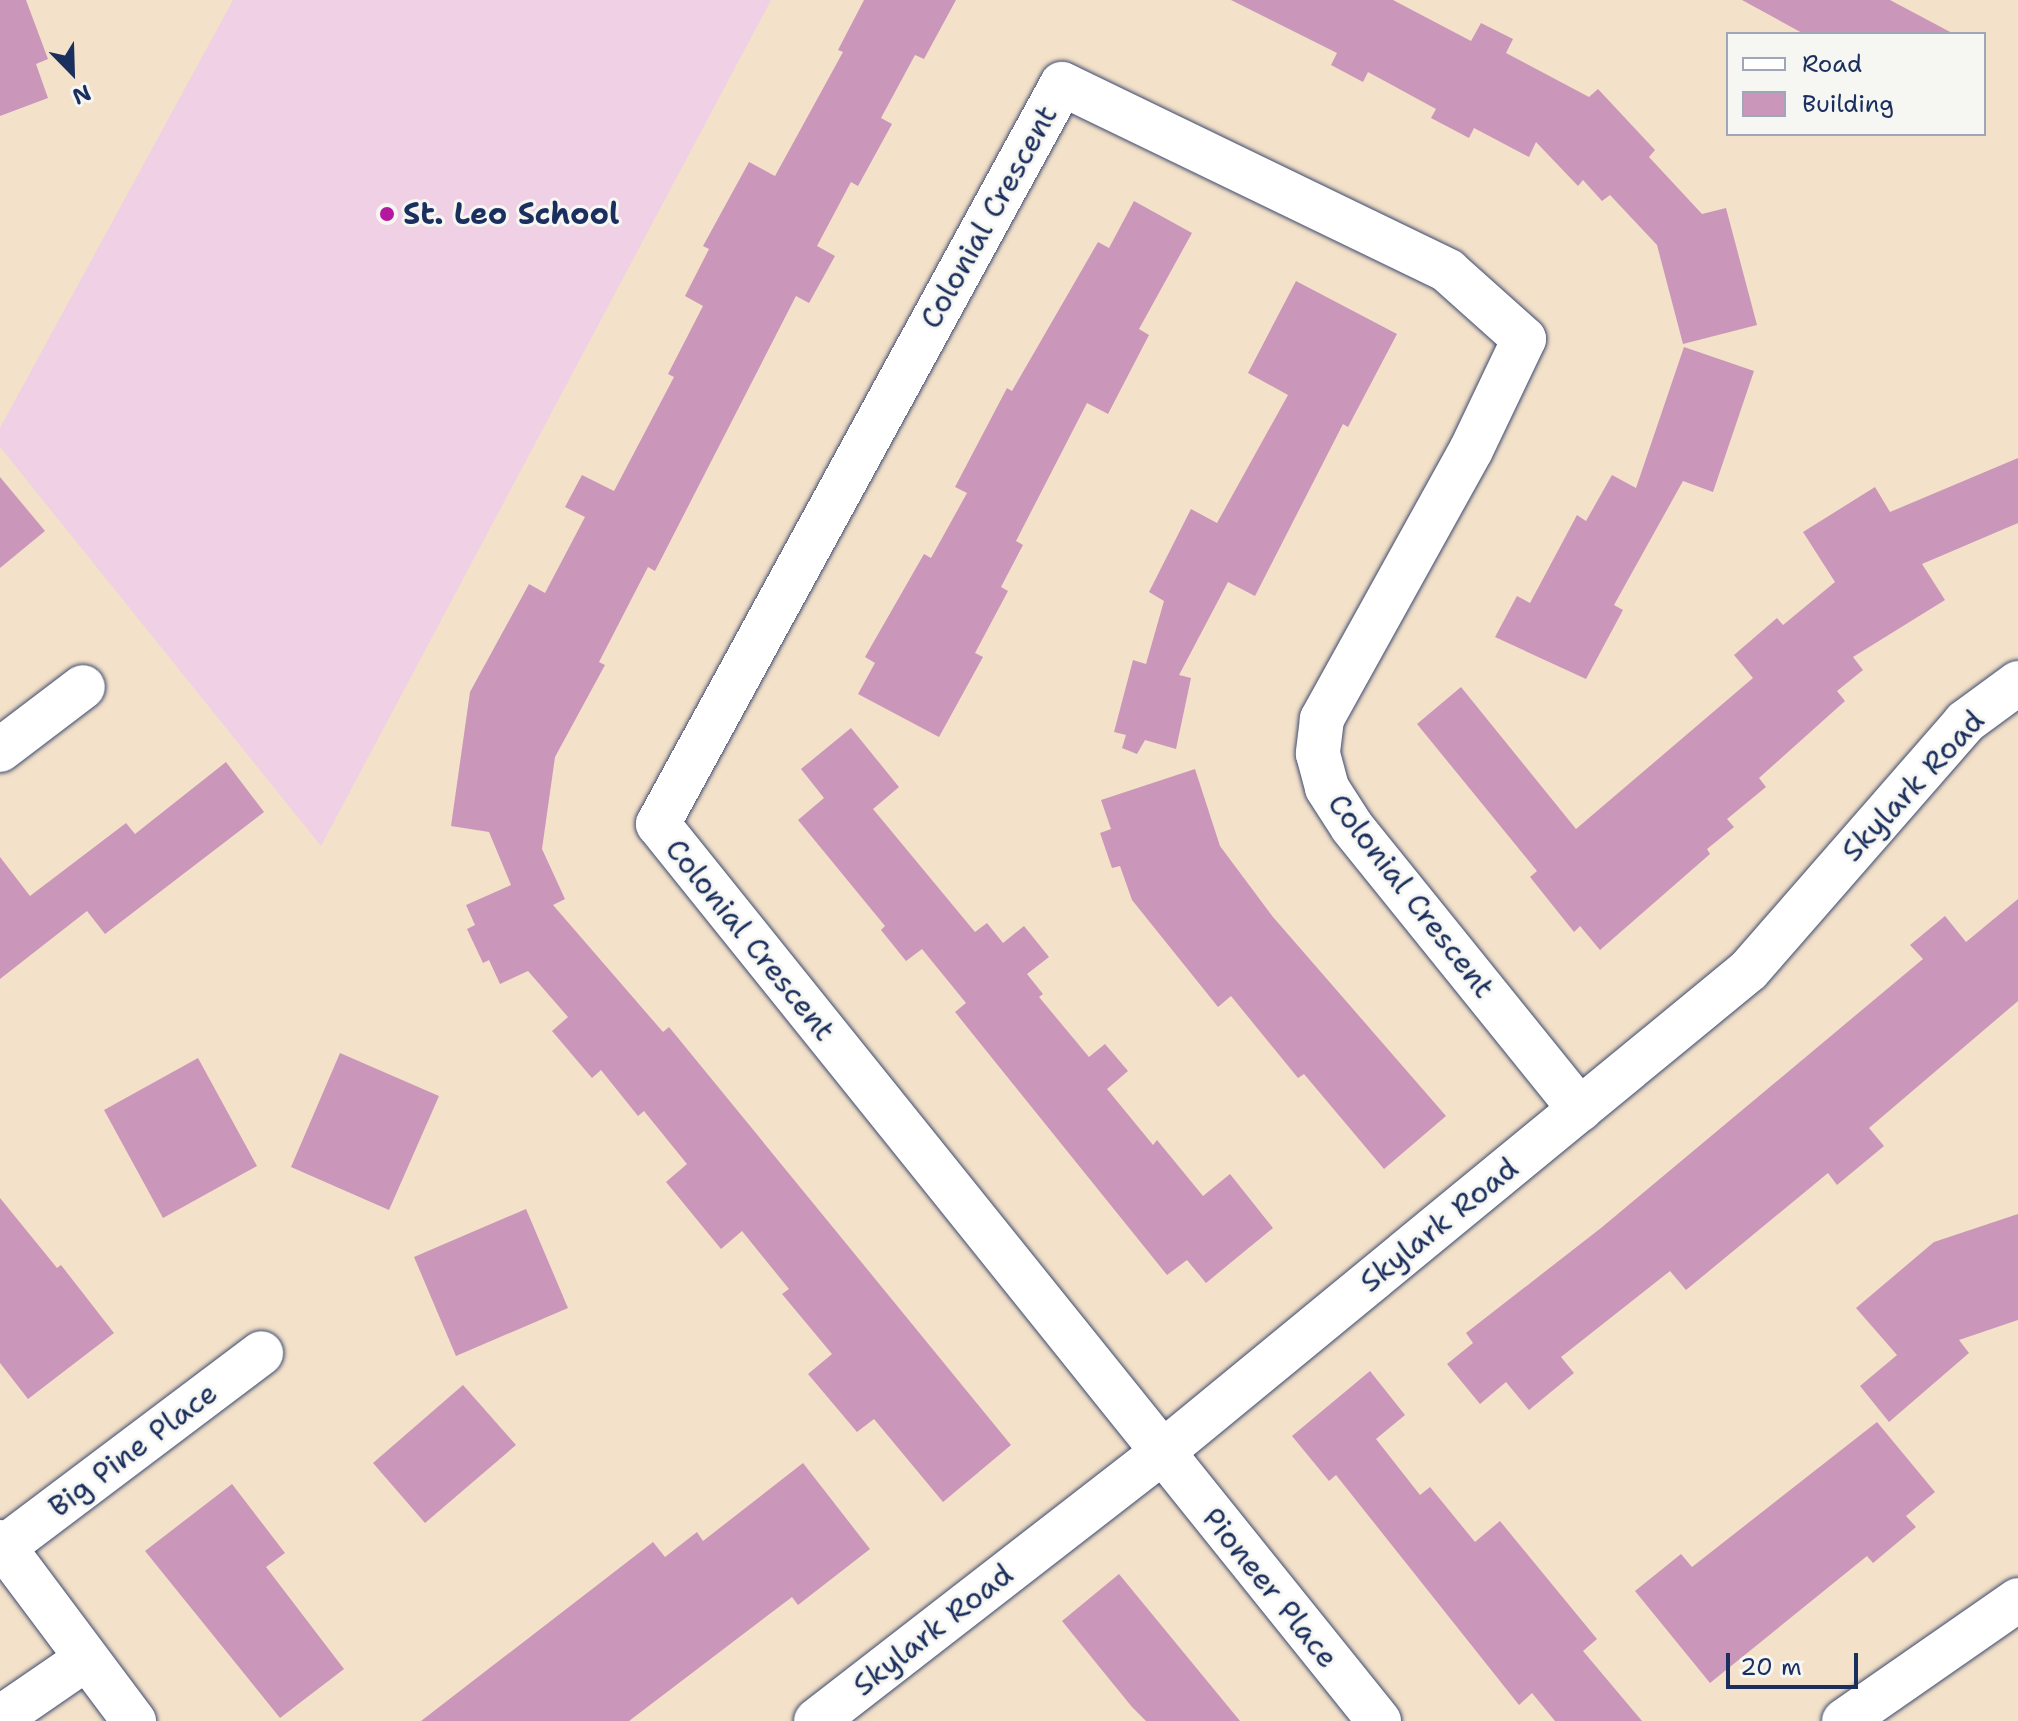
<!DOCTYPE html>
<style>
body{margin:0}
#map{position:relative;width:2018px;height:1721px;overflow:hidden;background:#f4e1c9;font-family:"Shantell Sans",sans-serif}
div>[style]{position:absolute}
.built>*{inset:0;background:#f0d0e5}
.building>*{inset:0;background:#ca97bb}
.roads{filter:drop-shadow(0 0 2px #3c4a6e) drop-shadow(0 0 2px #3c4a6e)}
.minor>*{height:44px;margin:-22px;padding:0 22px;transform-origin:22px;border-radius:22px;background:#fff}
.dots>*{width:22px;height:22px;translate:-50% -50%;box-sizing:border-box;border:4px solid #f6f6f2;border-radius:50%}
span{translate:-50% -50%;white-space:nowrap;text-align:center;line-height:1.15;-webkit-text-stroke:6px #f6f6f2;paint-order:stroke}
.poi-label{font-size:30px;color:#1b2f5e;font-weight:700}
.left{translate:0 -50%;text-align:left}
.street-label{font-size:30px;color:#1b2f5e}
.legend{position:absolute;left:1726px;top:32px;width:260px;height:104px;box-sizing:border-box;background:#f6f6f2;border:2px solid #9ea6b7;margin:0;padding:10px 14px;list-style:none;font-size:24px;color:#1b2f5e}
.legend li{display:flex;align-items:center;gap:16px;height:40px}
.legend b{width:40px;border:2px solid #9ea6b7}
.north{position:absolute;left:32px;top:32px;width:80px;height:80px;-webkit-text-stroke:6px #f6f6f2;paint-order:stroke;rotate:157deg;font-size:22px;font-weight:700;line-height:32px;text-align:center;color:#1b2f5e}
.north::after{content:'';display:block;margin:auto;width:28px;height:36px;background:#1b2f5e;clip-path:polygon(50% 0,100% 100%,50% 72%,0 100%)}
.scale{position:absolute;left:1726px;top:1653px;width:132px;height:36px;box-sizing:border-box;border:4px solid #1b2f5e;border-top:0;padding-left:10px;font-size:24px;line-height:28px;white-space:nowrap;color:#1b2f5e;-webkit-text-stroke:6px #f6f6f2;paint-order:stroke}
</style>
<div id="map">
<div class="built">
<i style="clip-path:polygon(233px 0,771px 0,321px 846px,0 447px,0 428px)"></i>
</div>
<div class="building">
<i style="clip-path:polygon(0 0,26px 0,48px 59px,36px 64px,48px 98px,0 116px)"></i>
<i style="clip-path:polygon(864px 0,956px 0,924px 59px,915px 55px,881px 118px,892px 124px,858px 186px,851px 182px,817px 246px,835px 256px,809px 303px,796px 296px,655px 571px,648px 567px,599px 662px,605px 665px,555px 757px,542px 849px,565px 899px,553px 905px,663px 1032px,669px 1027px,1011px 1445px,943px 1502px,874px 1419px,857px 1432px,808px 1374px,832px 1354px,782px 1294px,789px 1289px,742px 1231px,721px 1249px,666px 1182px,687px 1164px,644px 1111px,638px 1116px,601px 1070px,592px 1078px,552px 1031px,568px 1017px,528px 971px,500px 984px,489px 960px,483px 963px,467px 929px,475px 925px,466px 905px,511px 885px,489px 832px,451px 826px,470px 692px,529px 584px,545px 593px,585px 517px,565px 507px,582px 475px,614px 491px,674px 377px,668px 374px,703px 306px,685px 296px,709px 249px,703px 246px,749px 162px,775px 176px,843px 52px,838px 50px)"></i>
<i style="clip-path:polygon(1231px 0,1393px 0,1471px 41px,1481px 23px,1513px 39px,1506px 53px,1589px 97px,1598px 89px,1655px 150px,1649px 157px,1702px 214px,1726px 208px,1757px 325px,1683px 344px,1657px 245px,1610px 195px,1602px 201px,1583px 180px,1578px 186px,1536px 142px,1529px 157px,1474px 128px,1469px 138px,1431px 118px,1436px 109px,1368px 72px,1363px 82px,1331px 65px,1337px 53px)"></i>
<i style="clip-path:polygon(1742px 0,1890px 0,1954px 34px,1804px 34px)"></i>
<i style="clip-path:polygon(1134px 201px,1192px 233px,1139px 329px,1149px 335px,1108px 414px,1087px 403px,1016px 541px,1023px 545px,1001px 587px,1008px 591px,975px 653px,983px 657px,939px 737px,858px 694px,875px 663px,865px 657px,924px 554px,931px 558px,967px 493px,955px 487px,1007px 388px,1012px 391px,1098px 242px,1109px 248px)"></i>
<i style="clip-path:polygon(1296px 281px,1397px 334px,1348px 427px,1343px 424px,1255px 596px,1228px 582px,1179px 675px,1191px 678px,1176px 749px,1145px 740px,1137px 754px,1122px 748px,1126px 735px,1114px 732px,1133px 660px,1146px 664px,1164px 601px,1149px 592px,1191px 509px,1217px 523px,1288px 395px,1248px 373px)"></i>
<i style="clip-path:polygon(1684px 347px,1754px 371px,1713px 492px,1683px 481px,1614px 605px,1623px 610px,1586px 679px,1495px 637px,1517px 596px,1530px 603px,1577px 515px,1586px 521px,1612px 475px,1636px 488px)"></i>
<i style="clip-path:polygon(2018px 458px,2018px 523px,1922px 564px,1945px 600px,1853px 657px,1863px 670px,1837px 691px,1845px 701px,1759px 778px,1766px 787px,1727px 819px,1734px 827px,1707px 849px,1710px 854px,1600px 950px,1580px 926px,1574px 932px,1530px 877px,1537px 871px,1417px 724px,1461px 687px,1576px 829px,1753px 678px,1734px 655px,1777px 618px,1783px 625px,1835px 582px,1803px 532px,1875px 487px,1890px 512px)"></i>
<i style="clip-path:polygon(0 477px,45px 531px,0 568px)"></i>
<i style="clip-path:polygon(851px 728px,899px 787px,873px 809px,975px 932px,987px 923px,1003px 943px,1024px 926px,1049px 957px,1027px 974px,1043px 994px,1039px 997px,1089px 1057px,1105px 1044px,1128px 1071px,1107px 1089px,1153px 1145px,1157px 1140px,1203px 1196px,1230px 1174px,1273px 1228px,1206px 1283px,1187px 1260px,1167px 1275px,955px 1012px,966px 1003px,922px 949px,906px 961px,881px 930px,885px 926px,798px 820px,824px 798px,801px 769px)"></i>
<i style="clip-path:polygon(226px 762px,264px 812px,105px 934px,87px 911px,0 979px,0 857px,30px 896px,126px 823px,135px 834px)"></i>
<i style="clip-path:polygon(1195px 769px,1220px 846px,1273px 917px,1446px 1116px,1384px 1169px,1304px 1074px,1298px 1078px,1231px 996px,1218px 1007px,1132px 900px,1120px 866px,1112px 868px,1100px 833px,1111px 829px,1101px 800px)"></i>
<i style="clip-path:polygon(2018px 899px,2018px 1001px,1869px 1128px,1884px 1146px,1837px 1185px,1828px 1173px,1686px 1290px,1670px 1271px,1561px 1357px,1574px 1373px,1529px 1410px,1506px 1382px,1480px 1404px,1447px 1364px,1473px 1343px,1466px 1333px,1601px 1228px,1923px 959px,1910px 945px,1945px 916px,1966px 942px)"></i>
<i style="clip-path:polygon(340px 1053px,439px 1096px,389px 1210px,291px 1167px)"></i>
<i style="clip-path:polygon(198px 1058px,257px 1166px,163px 1218px,104px 1110px)"></i>
<i style="clip-path:polygon(0 1198px,57px 1268px,61px 1265px,114px 1333px,28px 1399px,0 1363px)"></i>
<i style="clip-path:polygon(526px 1209px,568px 1308px,456px 1356px,414px 1257px)"></i>
<i style="clip-path:polygon(2018px 1214px,2018px 1320px,1959px 1340px,1969px 1353px,1889px 1422px,1860px 1386px,1897px 1355px,1856px 1308px,1934px 1242px)"></i>
<i style="clip-path:polygon(1370px 1371px,1405px 1415px,1376px 1439px,1420px 1495px,1430px 1487px,1475px 1542px,1500px 1521px,1597px 1639px,1583px 1651px,1642px 1721px,1555px 1721px,1532px 1693px,1519px 1705px,1336px 1475px,1329px 1481px,1292px 1436px)"></i>
<i style="clip-path:polygon(463px 1385px,516px 1445px,425px 1523px,373px 1463px)"></i>
<i style="clip-path:polygon(1877px 1422px,1935px 1492px,1906px 1516px,1916px 1527px,1873px 1563px,1867px 1556px,1710px 1683px,1635px 1591px,1681px 1554px,1692px 1567px)"></i>
<i style="clip-path:polygon(803px 1463px,870px 1549px,798px 1605px,792px 1597px,629px 1721px,421px 1721px,653px 1542px,665px 1557px,697px 1532px,703px 1541px)"></i>
<i style="clip-path:polygon(232px 1484px,285px 1553px,266px 1567px,344px 1669px,280px 1718px,145px 1551px)"></i>
<i style="clip-path:polygon(1119px 1574px,1240px 1721px,1146px 1721px,1132px 1707px,1062px 1621px)"></i>
</div>
<div class="roads">
<div class="minor">
<i style="left:0;top:750px;width:104px;rotate:-37.2deg"></i>
<i style="left:0;top:1542px;width:224px;rotate:53.2deg"></i>
<i style="left:4px;top:1547px;width:322px;rotate:-37deg"></i>
<i style="left:0;top:1718px;width:104px;rotate:-34.5deg"></i>
<i style="left:816px;top:1721px;width:435px;rotate:-37.8deg"></i>
<i style="left:1160px;top:1454px;width:762px;rotate:-39.41deg"></i>
<i style="left:1749px;top:970px;width:329px;rotate:-48.9deg"></i>
<i style="left:1965px;top:722px;width:66px;rotate:-36.3deg"></i>
<i style="left:1379px;top:1721px;width:1151px;rotate:-128.79deg"></i>
<i style="left:658px;top:824px;width:843px;rotate:-61.37deg"></i>
<i style="left:1062px;top:84px;width:429px;rotate:25.8deg"></i>
<i style="left:1448px;top:271px;width:102px;rotate:41.8deg"></i>
<i style="left:1524px;top:339px;width:123px;rotate:115.5deg"></i>
<i style="left:1471px;top:450px;width:308px;rotate:119deg"></i>
<i style="left:1322px;top:719px;width:35px;rotate:97deg"></i>
<i style="left:1318px;top:754px;width:35px;rotate:75deg"></i>
<i style="left:1327px;top:788px;width:46px;rotate:57.3deg"></i>
<i style="left:1352px;top:827px;width:363px;rotate:51.1deg"></i>
<i style="left:1844px;top:1721px;width:212px;rotate:-34.8deg"></i>
</div>
</div>
<div class="dots">
<i style="left:387px;top:214px;background:#b5179e"></i>
</div>
<div class="poi-label">
<span class="left" style="left:403px;top:214px">St. Leo School</span>
</div>
<div class="street-label">
<span style="left:989px;top:217px;rotate:-61deg">Colonial Crescent</span>
<span style="left:1913px;top:786px;rotate:-47deg">Skylark Road</span>
<span style="left:1411px;top:896px;rotate:52deg">Colonial Crescent</span>
<span style="left:750px;top:940px;rotate:51deg">Colonial Crescent</span>
<span style="left:1439px;top:1225px;rotate:-39deg">Skylark Road</span>
<span style="left:133px;top:1450px;rotate:-37deg">Big Pine Place</span>
<span style="left:1270px;top:1588px;rotate:51deg">Pioneer Place</span>
<span style="left:933px;top:1630px;rotate:-38deg">Skylark Road</span>
</div>
<ul class="legend">
<li><b style="height:10px;background:#fff"></b>Road</li>
<li><b style="height:22px;background:#ca97bb"></b>Building</li>
</ul>
<div class="north">N</div>
<div class="scale">20 m</div>
</div>
